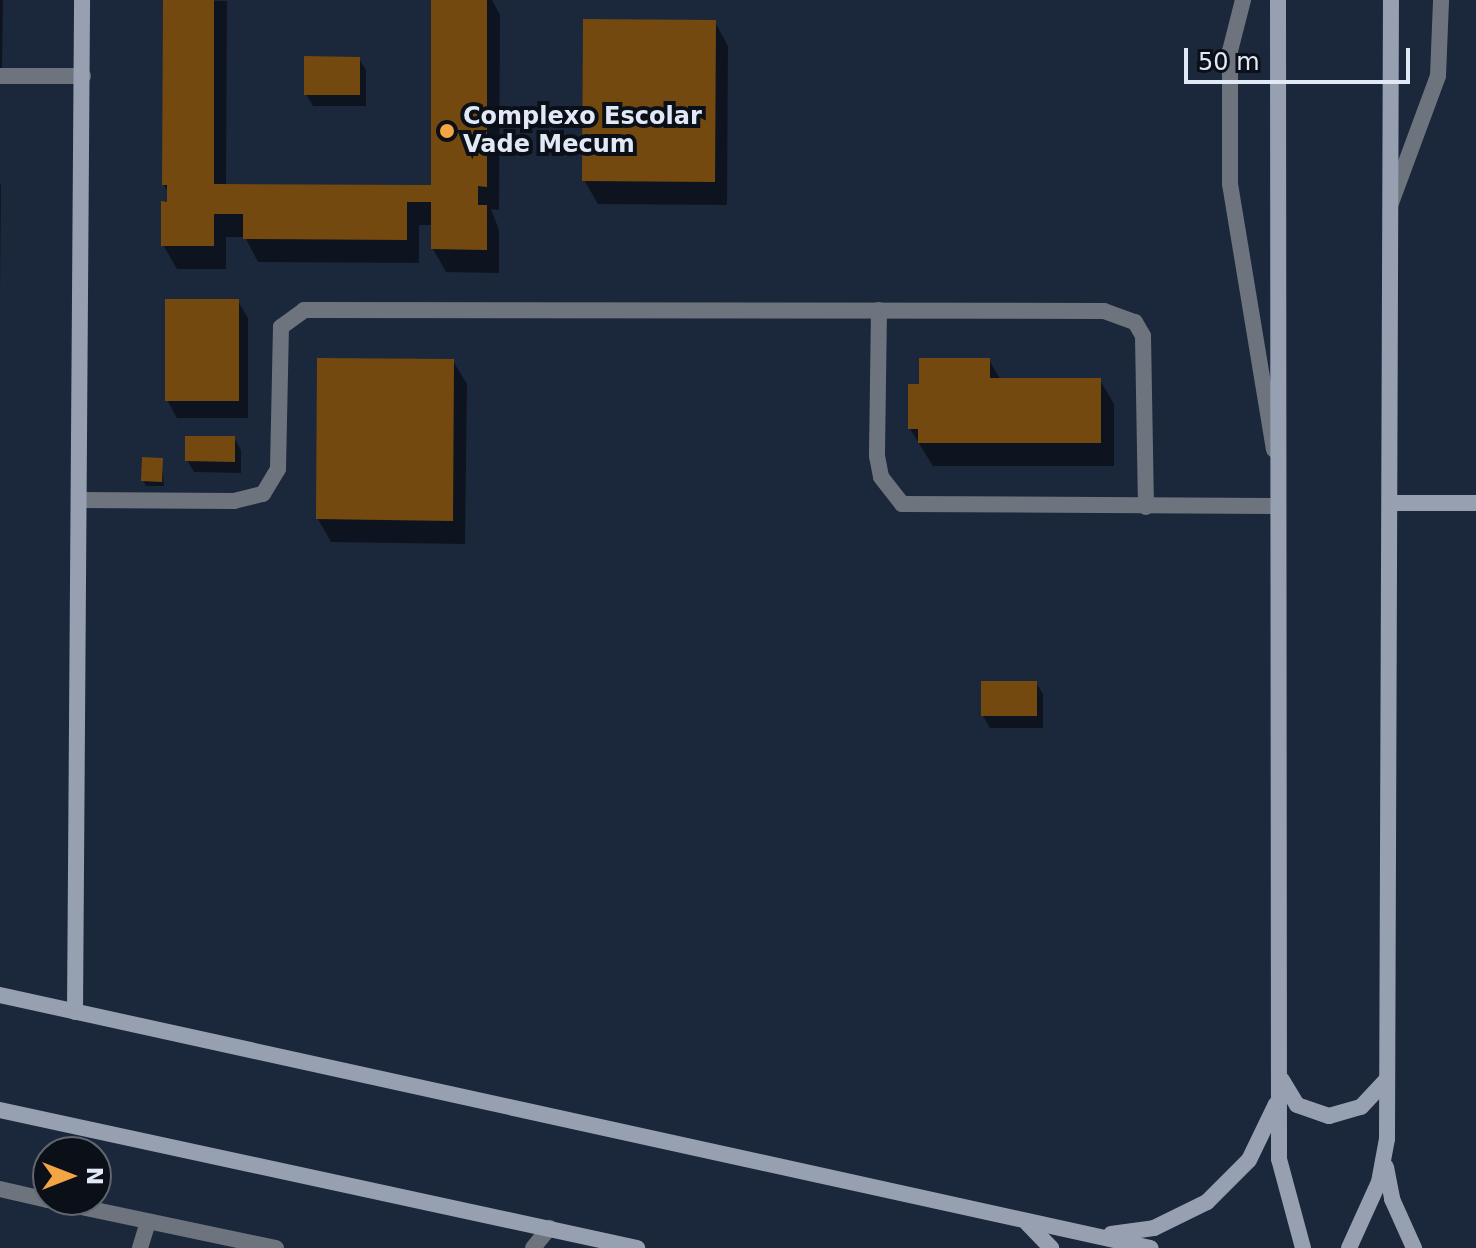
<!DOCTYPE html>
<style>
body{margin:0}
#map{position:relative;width:1476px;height:1248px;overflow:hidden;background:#1b273a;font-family:"DejaVu Sans",sans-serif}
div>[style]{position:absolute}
.shadow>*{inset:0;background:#0007}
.building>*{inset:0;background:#74490f}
.lane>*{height:16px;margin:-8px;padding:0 8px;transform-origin:8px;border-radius:8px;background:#6e747e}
.street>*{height:16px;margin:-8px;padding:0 8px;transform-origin:8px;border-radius:8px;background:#6e747e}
.secondary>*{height:16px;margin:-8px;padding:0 8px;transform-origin:8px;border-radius:8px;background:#96a0b1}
.dots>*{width:22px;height:22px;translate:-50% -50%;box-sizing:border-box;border:4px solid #0b1018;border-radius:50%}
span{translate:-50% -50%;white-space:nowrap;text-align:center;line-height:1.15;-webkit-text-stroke:8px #0b1018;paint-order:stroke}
.poi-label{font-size:24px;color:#e1e9f6;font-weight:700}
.left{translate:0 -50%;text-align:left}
.north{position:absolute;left:32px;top:1136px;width:80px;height:80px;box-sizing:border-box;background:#0b1018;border:2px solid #616771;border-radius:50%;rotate:90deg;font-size:22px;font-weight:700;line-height:32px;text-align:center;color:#e1e9f6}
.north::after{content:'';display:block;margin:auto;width:28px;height:36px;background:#f3a443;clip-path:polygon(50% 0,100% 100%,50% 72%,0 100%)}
.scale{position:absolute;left:1184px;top:48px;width:226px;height:36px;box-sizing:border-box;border:4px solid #e1e9f6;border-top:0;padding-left:10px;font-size:24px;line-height:28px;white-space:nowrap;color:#e1e9f6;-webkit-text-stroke:6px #0b1018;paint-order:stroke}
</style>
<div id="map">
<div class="shadow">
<i style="clip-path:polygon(0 0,3px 0,2px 68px,0 68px)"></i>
<i style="clip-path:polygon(165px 0,227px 1px,226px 186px,433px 187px,433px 0,492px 0,500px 15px,499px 210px,491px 209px,499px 230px,499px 273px,446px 272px,433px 249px,433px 225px,419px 225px,419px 263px,258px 262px,245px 237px,226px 237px,226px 269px,177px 269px,163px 245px,169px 194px,164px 185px)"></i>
<i style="clip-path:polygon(715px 22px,728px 46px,727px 205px,598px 204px,584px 180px)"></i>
<i style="clip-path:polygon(359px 59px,366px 70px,366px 106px,313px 106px,306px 94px)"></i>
<i style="clip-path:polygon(0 183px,1px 186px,0 291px)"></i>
<i style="clip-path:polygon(238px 301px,248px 318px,248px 418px,177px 418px,167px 400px)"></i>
<i style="clip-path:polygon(989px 360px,1001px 380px,1100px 380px,1114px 404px,1114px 466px,933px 466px,910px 429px,921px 386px)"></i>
<i style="clip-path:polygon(453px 361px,467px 384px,465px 544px,331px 542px,318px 519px)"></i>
<i style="clip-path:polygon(234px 438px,241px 450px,241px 473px,194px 472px,187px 460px)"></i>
<i style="clip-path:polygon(162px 460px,164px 486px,146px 486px,143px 480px)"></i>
<i style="clip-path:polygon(1036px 683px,1043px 694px,1043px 728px,990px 728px,983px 716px)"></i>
</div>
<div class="building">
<i style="clip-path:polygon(163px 0,214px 0,214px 184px,431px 185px,431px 0,487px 0,487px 187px,478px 186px,478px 205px,487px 205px,487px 250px,431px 249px,431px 202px,407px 202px,407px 240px,243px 239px,243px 214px,214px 214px,214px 246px,161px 246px,161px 201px,167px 202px,167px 185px,162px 185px)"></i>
<i style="clip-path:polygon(583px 19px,716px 20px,715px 182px,582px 181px)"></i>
<i style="clip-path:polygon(304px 56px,360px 57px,360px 95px,304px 95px)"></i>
<i style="clip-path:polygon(165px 299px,239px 299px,239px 401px,165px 401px)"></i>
<i style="clip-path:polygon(317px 358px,454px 359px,453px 521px,316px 519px)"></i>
<i style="clip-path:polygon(919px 358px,990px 358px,990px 378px,1101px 378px,1101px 443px,918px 443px,918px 429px,908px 429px,908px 384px,919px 384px)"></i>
<i style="clip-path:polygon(185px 436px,235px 436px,235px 462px,185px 461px)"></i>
<i style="clip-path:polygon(142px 457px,163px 458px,162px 482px,141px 481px)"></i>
<i style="clip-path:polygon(981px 681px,1037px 681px,1037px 716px,981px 716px)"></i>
</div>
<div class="lane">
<i style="left:1243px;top:0;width:53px;rotate:104.3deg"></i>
<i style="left:1230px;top:51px;width:133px;rotate:90deg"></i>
<i style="left:1230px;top:184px;width:269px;rotate:80.6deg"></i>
<i style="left:1391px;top:203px;width:135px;rotate:-69.7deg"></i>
<i style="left:1438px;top:76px;width:76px;rotate:-87.7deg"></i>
<i style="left:879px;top:310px;width:146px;rotate:90.8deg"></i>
<i style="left:877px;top:456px;width:21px;rotate:79deg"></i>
<i style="left:881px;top:477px;width:34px;rotate:52deg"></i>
<i style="left:902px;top:504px;width:374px;rotate:0.3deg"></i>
<i style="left:79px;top:500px;width:155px;rotate:0.4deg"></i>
<i style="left:234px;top:501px;width:30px;rotate:-14deg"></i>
<i style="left:263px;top:494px;width:29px;rotate:-59deg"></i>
<i style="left:278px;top:469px;width:142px;rotate:-88.8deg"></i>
<i style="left:281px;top:327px;width:29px;rotate:-36deg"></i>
<i style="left:304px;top:310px;width:800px;rotate:0.07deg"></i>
<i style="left:1104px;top:311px;width:33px;rotate:20deg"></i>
<i style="left:1135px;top:322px;width:16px;rotate:60deg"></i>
<i style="left:1143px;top:336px;width:171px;rotate:89deg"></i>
</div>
<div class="street">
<i style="left:0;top:76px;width:83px"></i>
<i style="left:0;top:1189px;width:49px;rotate:12.9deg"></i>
<i style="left:48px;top:1200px;width:233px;rotate:11.9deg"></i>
<i style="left:140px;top:1248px;width:27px;rotate:-73deg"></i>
<i style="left:533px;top:1248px;width:26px;rotate:-51deg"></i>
</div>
<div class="secondary">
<i style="left:1278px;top:0;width:1159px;rotate:89.95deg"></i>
<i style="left:1279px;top:1159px;width:92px;rotate:74.9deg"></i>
<i style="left:1391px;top:503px;width:85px"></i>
<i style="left:0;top:995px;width:1178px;rotate:12.4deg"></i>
<i style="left:75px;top:1012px;width:1012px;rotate:-89.6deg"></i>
<i style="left:1282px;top:1080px;width:29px;rotate:59deg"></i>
<i style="left:1297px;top:1105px;width:34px;rotate:19deg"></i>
<i style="left:1329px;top:1116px;width:33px;rotate:-16deg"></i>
<i style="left:1361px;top:1107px;width:38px;rotate:-47deg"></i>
<i style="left:0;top:1110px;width:652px;rotate:12.22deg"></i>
<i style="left:1386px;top:1167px;width:33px;rotate:79deg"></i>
<i style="left:1392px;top:1199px;width:54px;rotate:65.8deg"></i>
<i style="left:1027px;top:1223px;width:35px;rotate:46deg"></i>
<i style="left:1111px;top:1234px;width:43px;rotate:-7.9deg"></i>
<i style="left:1154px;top:1228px;width:59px;rotate:-26.1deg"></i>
<i style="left:1207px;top:1202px;width:59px;rotate:-45deg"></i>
<i style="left:1249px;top:1160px;width:62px;rotate:-64.3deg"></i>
<i style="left:1349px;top:1248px;width:72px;rotate:-65.6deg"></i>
<i style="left:1379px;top:1182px;width:44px;rotate:-79.5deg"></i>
<i style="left:1387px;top:1139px;width:1139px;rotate:-89.8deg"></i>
</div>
<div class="dots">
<i style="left:447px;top:131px;background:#f3a443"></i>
</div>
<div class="poi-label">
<span class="left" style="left:463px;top:131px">Complexo Escolar<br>Vade Mecum</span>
</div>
<div class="north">N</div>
<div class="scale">50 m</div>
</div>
